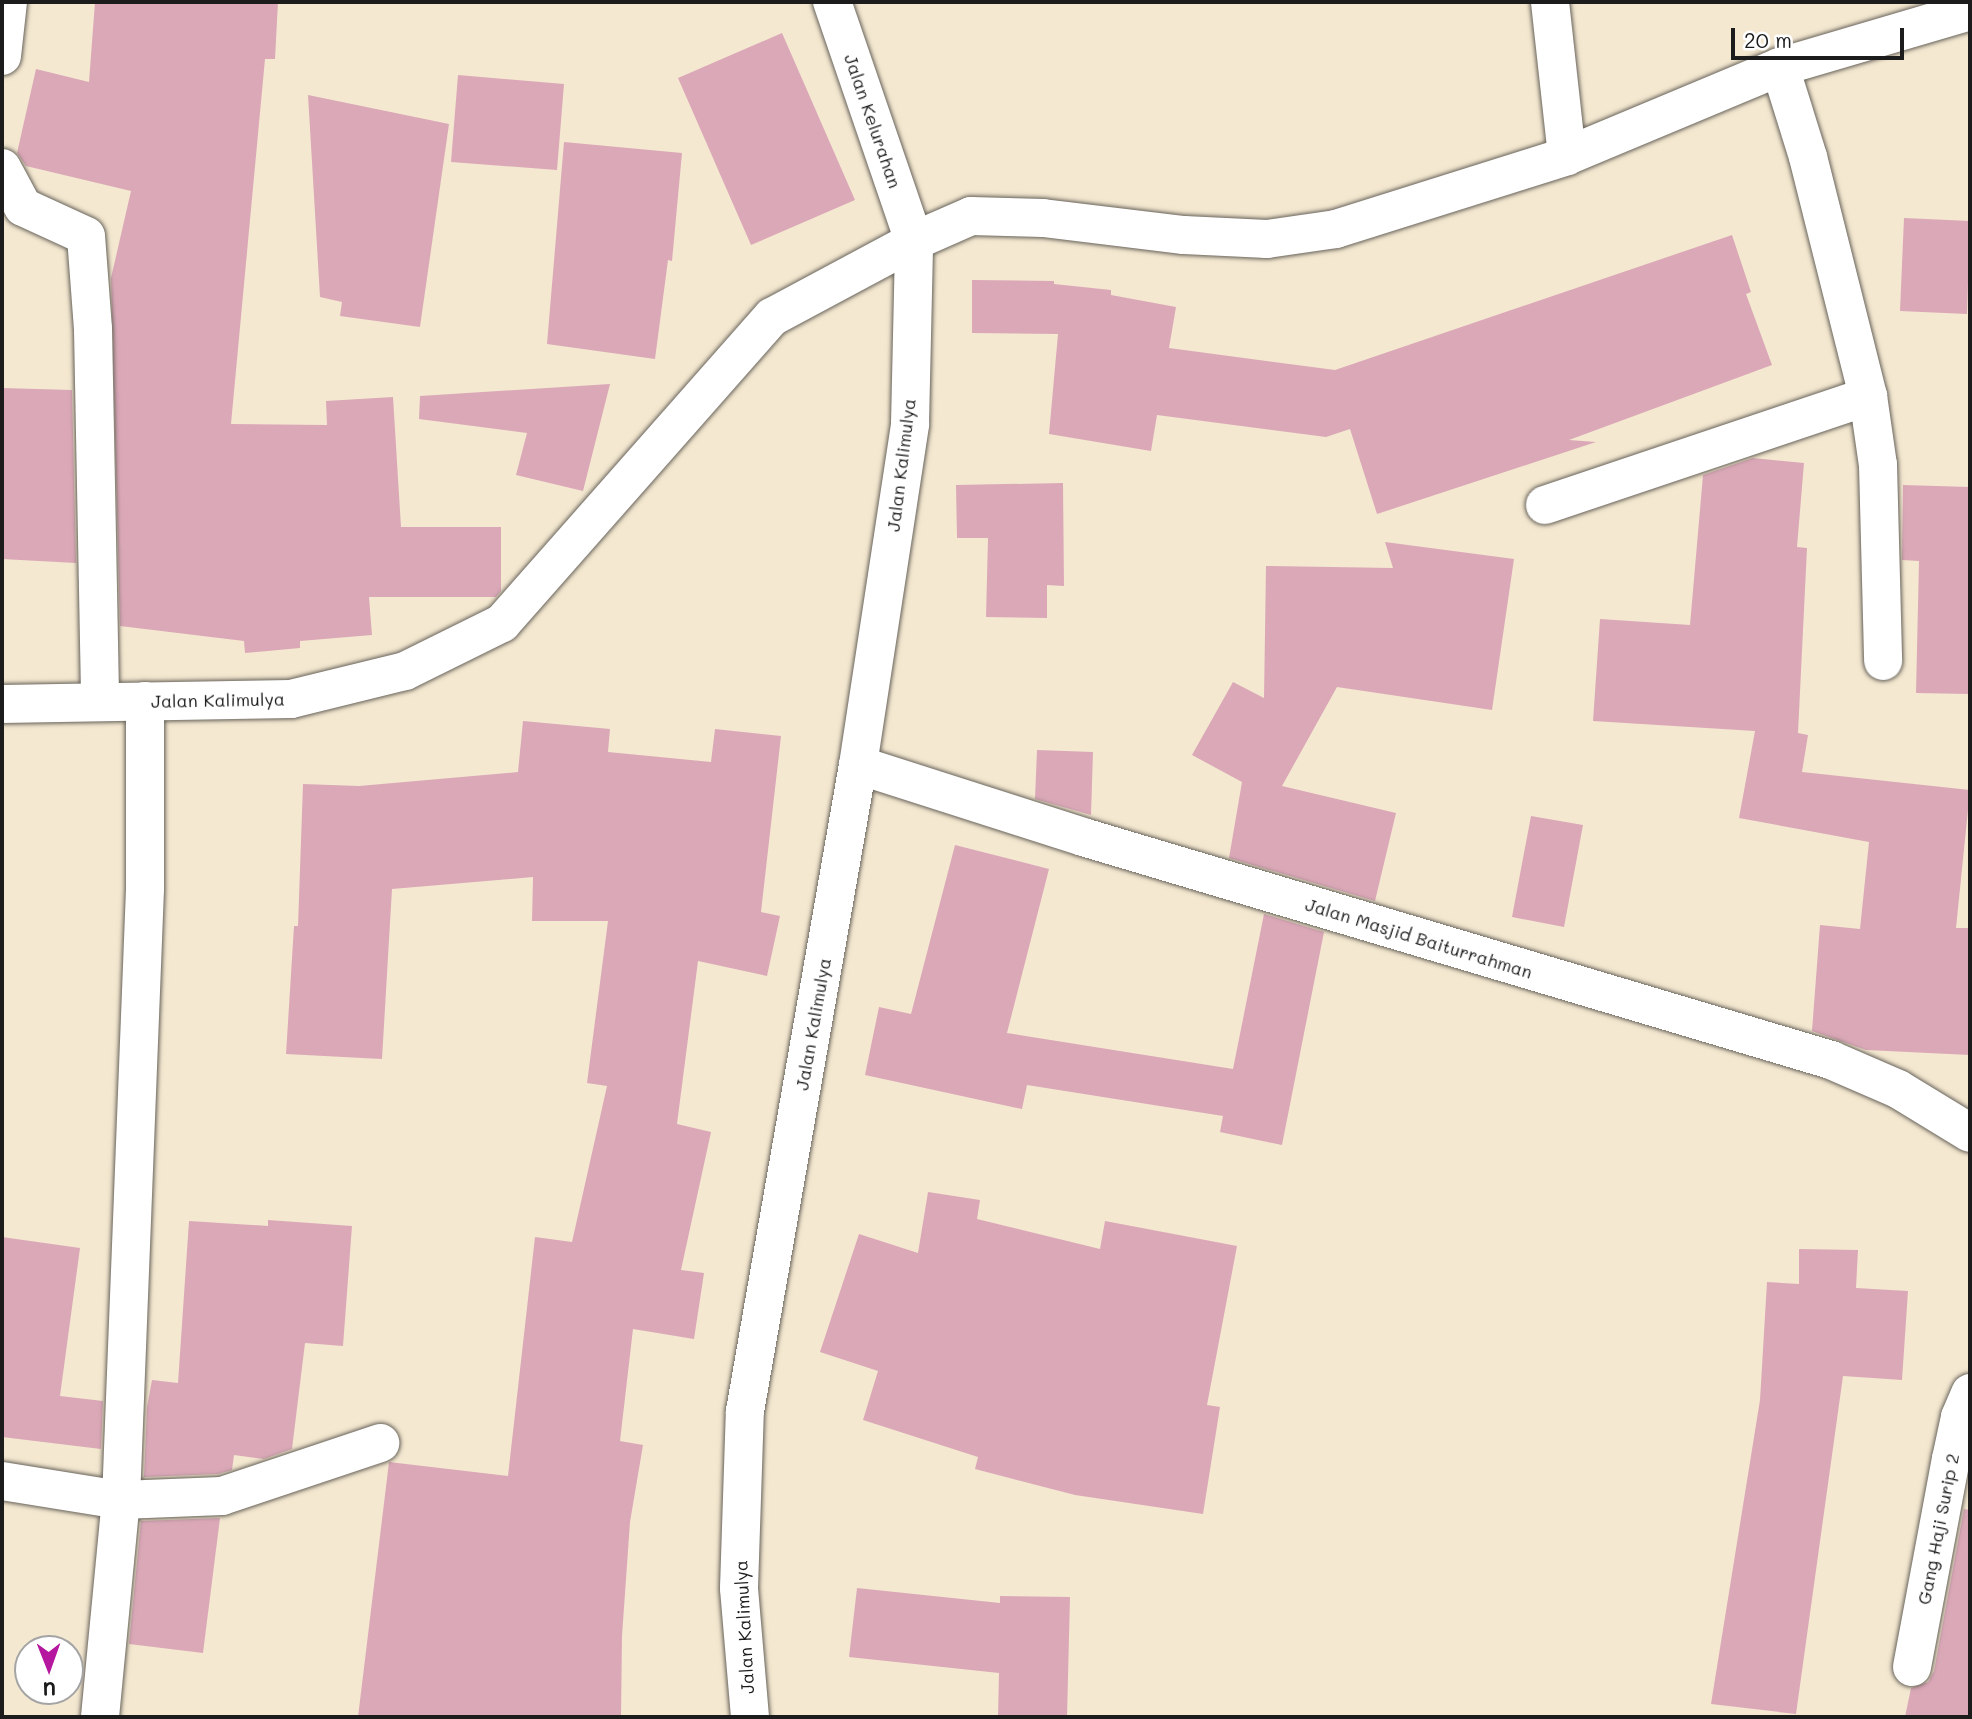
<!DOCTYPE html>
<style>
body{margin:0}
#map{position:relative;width:1972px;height:1719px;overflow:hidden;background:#f4e8d0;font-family:Mali,sans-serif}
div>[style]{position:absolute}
.building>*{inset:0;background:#dba8b8}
.roads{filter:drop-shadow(0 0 2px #68635b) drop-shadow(0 0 2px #68635b)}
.minor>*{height:38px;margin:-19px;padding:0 19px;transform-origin:19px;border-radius:19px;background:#fff}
span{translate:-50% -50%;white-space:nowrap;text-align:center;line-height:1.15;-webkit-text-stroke:5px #fff;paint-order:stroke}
.street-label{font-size:18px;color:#1c1c1c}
.frame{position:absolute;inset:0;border:4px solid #1c1c1c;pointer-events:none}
.north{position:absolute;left:14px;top:1635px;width:70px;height:70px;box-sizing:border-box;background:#fff;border:2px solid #a4a4a4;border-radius:50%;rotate:179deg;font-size:19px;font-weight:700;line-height:28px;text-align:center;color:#1c1c1c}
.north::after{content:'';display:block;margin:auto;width:24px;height:32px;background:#b5179e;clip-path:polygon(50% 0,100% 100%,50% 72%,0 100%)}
.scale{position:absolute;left:1731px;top:28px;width:173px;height:32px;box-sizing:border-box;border:4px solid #1c1c1c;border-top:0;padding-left:9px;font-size:21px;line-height:24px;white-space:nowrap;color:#1c1c1c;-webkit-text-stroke:5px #fff;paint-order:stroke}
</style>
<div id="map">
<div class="building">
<i style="clip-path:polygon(95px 2px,278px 2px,275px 59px,265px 59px,231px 424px,327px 425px,326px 401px,393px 397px,401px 527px,501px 527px,501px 591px,496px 597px,369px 597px,372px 635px,300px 641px,300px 648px,245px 653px,244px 641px,120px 626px,111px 278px,131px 191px,26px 166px,17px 153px,36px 69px,89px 82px)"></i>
<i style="clip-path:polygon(782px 33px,855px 200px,751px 245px,678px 78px)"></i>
<i style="clip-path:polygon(458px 75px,564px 84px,557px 170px,451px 162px)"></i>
<i style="clip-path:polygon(308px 95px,449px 124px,420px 327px,340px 316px,342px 302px,320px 297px)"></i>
<i style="clip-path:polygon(564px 142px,682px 153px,672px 261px,668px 260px,655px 359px,547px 344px)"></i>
<i style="clip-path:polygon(1904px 218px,1970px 221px,1967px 314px,1900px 311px)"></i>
<i style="clip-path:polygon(1732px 235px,1751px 292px,1746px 294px,1772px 365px,1569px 440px,1596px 442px,1377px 514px,1350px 429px,1326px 437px,1157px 415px,1151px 451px,1049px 434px,1058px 334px,972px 333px,972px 280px,1054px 281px,1054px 284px,1111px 290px,1111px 295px,1176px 307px,1169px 348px,1335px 370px)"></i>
<i style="clip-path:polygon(610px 384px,583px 491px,516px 475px,527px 433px,419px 419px,420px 396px)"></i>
<i style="clip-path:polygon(2px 388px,72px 390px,76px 563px,2px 559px)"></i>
<i style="clip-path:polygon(1753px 458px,1804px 463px,1797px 547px,1807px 548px,1798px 733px,1808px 735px,1802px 772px,1970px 790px,1956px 928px,1970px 928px,1970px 1055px,1866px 1050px,1812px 1031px,1820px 925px,1860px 929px,1869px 842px,1739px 818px,1755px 731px,1593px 721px,1600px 619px,1690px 625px,1703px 475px)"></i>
<i style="clip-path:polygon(1063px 483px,1064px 586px,1047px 585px,1047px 618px,986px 617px,988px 538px,957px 538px,956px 485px)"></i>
<i style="clip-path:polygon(1903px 485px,1970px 487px,1970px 694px,1916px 693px,1919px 561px,1902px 560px)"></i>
<i style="clip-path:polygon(1385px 542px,1514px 559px,1492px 710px,1337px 687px,1282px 786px,1396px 813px,1375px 901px,1229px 858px,1242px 782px,1192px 755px,1233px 682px,1264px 698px,1266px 566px,1393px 568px)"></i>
<i style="clip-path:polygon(523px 721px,610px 729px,608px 752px,711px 762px,715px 729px,781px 736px,761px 912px,780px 916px,767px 976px,698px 961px,677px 1124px,711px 1132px,681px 1270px,704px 1273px,694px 1339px,633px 1329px,620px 1441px,643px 1445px,630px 1522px,622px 1636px,621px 1717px,358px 1717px,389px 1462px,508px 1476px,535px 1237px,572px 1242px,607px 1086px,587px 1083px,608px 921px,532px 921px,533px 877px,392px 889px,382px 1059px,286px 1054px,294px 926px,298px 926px,303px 784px,359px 786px,518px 772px)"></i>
<i style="clip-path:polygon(1037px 750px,1093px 752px,1091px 815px,1035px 799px)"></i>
<i style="clip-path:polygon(1531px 816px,1583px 825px,1564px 927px,1512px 917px)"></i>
<i style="clip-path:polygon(955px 845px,1049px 869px,1007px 1033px,1233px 1069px,1264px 914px,1324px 932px,1282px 1145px,1220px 1132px,1223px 1116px,1027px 1085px,1022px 1109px,865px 1075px,879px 1007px,911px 1014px)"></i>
<i style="clip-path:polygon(928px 1192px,980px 1200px,977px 1219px,1100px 1249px,1105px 1221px,1237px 1246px,1207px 1405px,1220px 1407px,1203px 1514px,1075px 1495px,975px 1469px,978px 1457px,863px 1420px,878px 1371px,820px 1352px,859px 1234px,918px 1253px)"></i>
<i style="clip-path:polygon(268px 1220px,352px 1226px,343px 1346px,305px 1343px,292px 1449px,264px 1459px,234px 1455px,232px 1470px,218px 1474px,144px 1477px,147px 1407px,152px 1380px,178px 1383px,189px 1221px,268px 1226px)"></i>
<i style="clip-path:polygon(2px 1237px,80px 1248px,60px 1396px,103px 1401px,101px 1449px,2px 1437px)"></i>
<i style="clip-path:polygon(1799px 1249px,1858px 1250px,1856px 1288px,1908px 1291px,1902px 1380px,1843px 1376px,1796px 1714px,1711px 1704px,1760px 1400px,1767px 1282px,1799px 1284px)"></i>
<i style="clip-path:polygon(1964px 1509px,1970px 1510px,1970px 1717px,1905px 1717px,1911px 1688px,1928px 1682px,1934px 1671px)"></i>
<i style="clip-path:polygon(220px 1518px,203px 1653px,129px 1644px,141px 1521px)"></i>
<i style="clip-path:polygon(857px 1588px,1000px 1603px,1000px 1596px,1070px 1597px,1067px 1717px,998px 1717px,999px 1673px,849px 1657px)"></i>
</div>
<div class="roads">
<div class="minor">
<i style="left:1550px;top:2px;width:155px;rotate:83.7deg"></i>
<i style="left:2px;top:56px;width:54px;rotate:-83.7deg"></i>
<i style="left:1780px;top:67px;width:94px;rotate:72.7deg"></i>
<i style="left:1808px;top:157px;width:246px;rotate:75.9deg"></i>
<i style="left:1868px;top:396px;width:70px;rotate:81.8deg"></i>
<i style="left:1878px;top:465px;width:196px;rotate:88.5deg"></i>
<i style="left:2px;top:168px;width:44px;rotate:61.7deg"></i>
<i style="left:23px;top:207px;width:69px;rotate:24.7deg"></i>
<i style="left:86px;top:236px;width:93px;rotate:85.7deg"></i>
<i style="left:93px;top:329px;width:372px;rotate:88.9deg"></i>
<i style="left:1545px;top:505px;width:341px;rotate:-18.6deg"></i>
<i style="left:2px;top:704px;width:289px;rotate:-1deg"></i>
<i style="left:291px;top:699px;width:117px;rotate:-13.8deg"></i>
<i style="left:405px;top:671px;width:108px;rotate:-26.3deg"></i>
<i style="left:502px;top:623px;width:408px;rotate:-48.6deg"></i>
<i style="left:772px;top:317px;width:161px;rotate:-28.2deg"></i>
<i style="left:914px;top:241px;width:62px;rotate:-23.7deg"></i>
<i style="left:971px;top:216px;width:72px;rotate:1.6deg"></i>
<i style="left:1043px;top:218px;width:142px;rotate:6.9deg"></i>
<i style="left:1184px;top:235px;width:83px;rotate:2.8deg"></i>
<i style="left:1267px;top:239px;width:70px;rotate:-8.2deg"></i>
<i style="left:1336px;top:229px;width:242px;rotate:-17.5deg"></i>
<i style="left:1567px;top:156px;width:231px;rotate:-22.7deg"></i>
<i style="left:1780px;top:67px;width:198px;rotate:-16.4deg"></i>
<i style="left:858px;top:765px;width:236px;rotate:17.7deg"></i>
<i style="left:1083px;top:837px;width:781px;rotate:16.6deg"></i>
<i style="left:1831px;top:1060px;width:73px;rotate:23.4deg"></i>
<i style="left:1898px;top:1089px;width:84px;rotate:31.4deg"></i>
<i style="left:2px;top:1481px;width:121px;rotate:9.1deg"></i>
<i style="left:121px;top:1500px;width:101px;rotate:-2.3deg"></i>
<i style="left:222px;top:1496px;width:167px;rotate:-18.5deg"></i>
<i style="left:1912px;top:1667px;width:212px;rotate:-79.4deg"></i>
<i style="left:1951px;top:1459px;width:43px;rotate:-77.9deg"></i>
<i style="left:1960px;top:1417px;width:26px;rotate:-67deg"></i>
<i style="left:100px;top:1717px;width:218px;rotate:-84.5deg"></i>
<i style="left:121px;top:1500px;width:611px;rotate:-87.75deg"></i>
<i style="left:145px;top:889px;width:188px;rotate:-90deg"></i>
<i style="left:750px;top:1717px;width:129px;rotate:-94.9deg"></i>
<i style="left:739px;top:1588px;width:177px;rotate:-88.1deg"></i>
<i style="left:745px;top:1411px;width:656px;rotate:-80.08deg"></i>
<i style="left:858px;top:765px;width:345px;rotate:-81.3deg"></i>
<i style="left:910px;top:424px;width:183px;rotate:-88.7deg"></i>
<i style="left:914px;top:241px;width:253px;rotate:-108.9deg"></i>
</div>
</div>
<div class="street-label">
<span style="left:873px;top:121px;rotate:71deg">Jalan Kelurahan</span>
<span style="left:901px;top:465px;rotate:-83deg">Jalan Kalimulya</span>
<span style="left:218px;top:700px;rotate:-1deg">Jalan Kalimulya</span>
<span style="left:1419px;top:938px;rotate:17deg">Jalan Masjid Baiturrahman</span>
<span style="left:813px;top:1024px;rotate:-80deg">Jalan Kalimulya</span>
<span style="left:1938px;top:1529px;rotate:-79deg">Gang Haji Surip 2</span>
<span style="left:744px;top:1627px;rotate:-93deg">Jalan Kalimulya</span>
</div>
<div class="frame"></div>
<div class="north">U</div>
<div class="scale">20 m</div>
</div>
